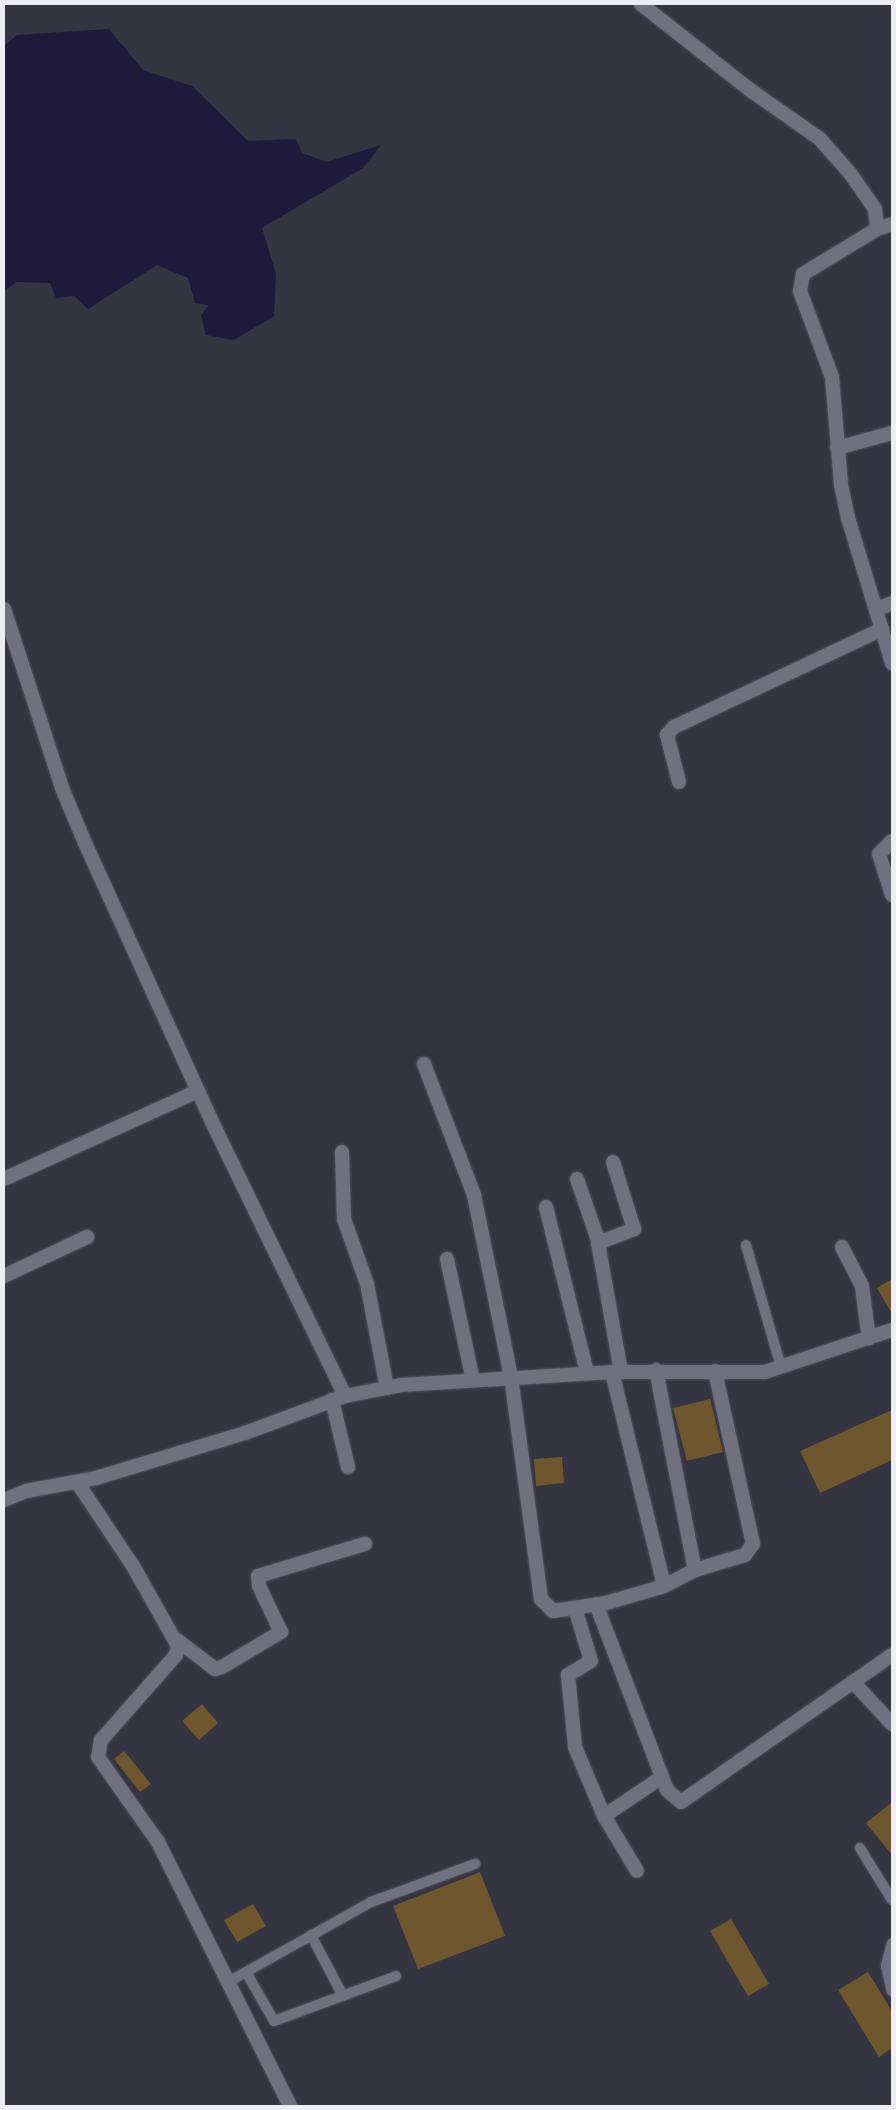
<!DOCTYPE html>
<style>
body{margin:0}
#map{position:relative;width:896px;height:2110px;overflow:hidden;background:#353441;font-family:Inter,sans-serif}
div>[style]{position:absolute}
.water>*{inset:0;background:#1f193c}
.building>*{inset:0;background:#6e572f}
.roads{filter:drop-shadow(0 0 1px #53525d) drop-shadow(0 0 1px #53525d)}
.service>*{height:10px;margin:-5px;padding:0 5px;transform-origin:5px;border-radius:5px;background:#71707f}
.minor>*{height:14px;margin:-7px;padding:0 7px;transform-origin:7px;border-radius:7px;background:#71707f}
span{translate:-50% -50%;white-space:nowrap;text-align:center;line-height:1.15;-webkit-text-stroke:4px #2b2a37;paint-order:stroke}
.frame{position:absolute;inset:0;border:5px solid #eeedf6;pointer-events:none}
</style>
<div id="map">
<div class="water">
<i style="clip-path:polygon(109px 29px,143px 70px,192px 86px,248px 141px,296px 139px,302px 153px,327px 162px,381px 145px,363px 168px,262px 228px,276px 274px,274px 316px,234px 340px,206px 335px,201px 315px,209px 305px,195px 303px,188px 278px,157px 265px,88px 309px,74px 296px,56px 298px,50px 283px,17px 282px,4px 291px,4px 46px,17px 35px)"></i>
</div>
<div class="building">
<i style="clip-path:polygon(892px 1279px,892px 1314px,877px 1288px)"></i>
<i style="clip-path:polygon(710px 1399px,723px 1452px,687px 1461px,673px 1408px)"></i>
<i style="clip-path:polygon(892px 1410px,892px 1460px,820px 1493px,800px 1451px)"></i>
<i style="clip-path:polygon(562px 1457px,564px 1483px,536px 1486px,534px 1459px)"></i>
<i style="clip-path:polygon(202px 1704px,218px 1723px,199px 1740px,182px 1721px)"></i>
<i style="clip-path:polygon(124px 1751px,151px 1784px,140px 1792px,114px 1759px)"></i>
<i style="clip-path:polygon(892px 1802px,892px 1855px,866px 1823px)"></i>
<i style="clip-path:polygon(480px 1872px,505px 1936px,418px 1969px,393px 1906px)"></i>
<i style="clip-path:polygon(253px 1904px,266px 1926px,237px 1942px,224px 1920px)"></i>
<i style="clip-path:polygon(731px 1919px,769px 1984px,748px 1996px,710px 1931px)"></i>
<i style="clip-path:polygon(868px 1972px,892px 2011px,892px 2048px,879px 2057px,838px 1990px)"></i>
</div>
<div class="roads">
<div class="service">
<i style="left:746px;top:1245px;width:127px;rotate:74deg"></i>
<i style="left:860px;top:1848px;width:61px;rotate:58.4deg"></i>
<i style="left:311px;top:1935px;width:69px;rotate:62.3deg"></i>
<i style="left:892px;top:1943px;width:24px;rotate:105deg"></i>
<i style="left:886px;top:1966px;width:26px;rotate:77deg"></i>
<i style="left:246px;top:1972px;width:56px;rotate:60.3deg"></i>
<i style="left:274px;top:2021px;width:130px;rotate:-20.2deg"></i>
<i style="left:228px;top:1982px;width:164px;rotate:-29.2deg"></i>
<i style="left:371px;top:1902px;width:111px;rotate:-20.1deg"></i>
</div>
<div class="minor">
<i style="left:641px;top:4px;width:142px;rotate:38.2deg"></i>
<i style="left:753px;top:92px;width:82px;rotate:35deg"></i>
<i style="left:820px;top:139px;width:45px;rotate:48.6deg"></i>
<i style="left:850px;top:173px;width:44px;rotate:55.2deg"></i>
<i style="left:875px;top:209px;width:20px;rotate:84deg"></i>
<i style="left:877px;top:229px;width:87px;rotate:148.7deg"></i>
<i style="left:803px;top:274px;width:17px;rotate:100deg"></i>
<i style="left:800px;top:291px;width:92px;rotate:69.6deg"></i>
<i style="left:832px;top:377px;width:108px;rotate:85.2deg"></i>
<i style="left:841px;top:485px;width:34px;rotate:78deg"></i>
<i style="left:848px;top:518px;width:152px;rotate:73.1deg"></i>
<i style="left:877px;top:229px;width:16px;rotate:-18deg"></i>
<i style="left:837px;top:448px;width:57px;rotate:-15.3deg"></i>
<i style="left:4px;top:609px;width:188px;rotate:72deg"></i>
<i style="left:62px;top:788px;width:60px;rotate:67.3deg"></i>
<i style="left:85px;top:843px;width:311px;rotate:65.5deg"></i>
<i style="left:214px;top:1126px;width:300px;rotate:64.1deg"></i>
<i style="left:876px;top:610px;width:17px;rotate:-24deg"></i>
<i style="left:679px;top:782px;width:49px;rotate:-104.3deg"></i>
<i style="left:667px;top:735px;width:11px;rotate:-49deg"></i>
<i style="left:674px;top:727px;width:230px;rotate:-25.2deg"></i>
<i style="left:892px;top:841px;width:18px;rotate:135deg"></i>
<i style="left:879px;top:854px;width:43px;rotate:72.4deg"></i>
<i style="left:424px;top:1064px;width:140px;rotate:69.1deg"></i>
<i style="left:474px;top:1195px;width:186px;rotate:78.5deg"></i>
<i style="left:511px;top:1377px;width:224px;rotate:82.3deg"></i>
<i style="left:541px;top:1599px;width:17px;rotate:45deg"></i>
<i style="left:553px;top:1611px;width:54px;rotate:-8.6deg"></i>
<i style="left:606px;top:1603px;width:60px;rotate:-16.3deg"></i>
<i style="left:342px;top:1152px;width:67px;rotate:88.3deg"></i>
<i style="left:344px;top:1219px;width:69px;rotate:70.5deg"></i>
<i style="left:367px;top:1284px;width:106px;rotate:79.1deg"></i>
<i style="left:4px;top:1179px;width:213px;rotate:-24.4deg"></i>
<i style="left:577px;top:1179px;width:61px;rotate:71deg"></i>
<i style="left:597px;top:1237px;width:137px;rotate:79.9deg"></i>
<i style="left:546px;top:1207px;width:171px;rotate:76.1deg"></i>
<i style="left:598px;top:1243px;width:39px;rotate:-21deg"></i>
<i style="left:634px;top:1229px;width:70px;rotate:-107.4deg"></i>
<i style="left:842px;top:1247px;width:44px;rotate:62.9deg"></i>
<i style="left:862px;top:1286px;width:53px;rotate:82.5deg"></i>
<i style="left:447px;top:1259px;width:124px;rotate:77.9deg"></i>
<i style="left:4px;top:1276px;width:92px;rotate:-25.2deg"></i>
<i style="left:656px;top:1370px;width:204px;rotate:79deg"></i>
<i style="left:612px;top:1372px;width:220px;rotate:76.3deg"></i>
<i style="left:664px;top:1586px;width:35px;rotate:-27deg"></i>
<i style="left:695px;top:1570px;width:52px;rotate:-16.7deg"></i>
<i style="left:745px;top:1555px;width:14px;rotate:-54deg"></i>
<i style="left:753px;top:1544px;width:177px;rotate:-102.4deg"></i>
<i style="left:332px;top:1400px;width:69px;rotate:76.6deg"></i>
<i style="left:77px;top:1482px;width:101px;rotate:56.3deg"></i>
<i style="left:133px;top:1566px;width:92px;rotate:60.6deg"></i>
<i style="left:178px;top:1646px;width:9px;rotate:103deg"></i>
<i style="left:176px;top:1655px;width:113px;rotate:131.4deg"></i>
<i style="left:101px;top:1740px;width:17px;rotate:100deg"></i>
<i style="left:98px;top:1757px;width:104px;rotate:54.8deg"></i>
<i style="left:158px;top:1842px;width:295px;rotate:63.4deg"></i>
<i style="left:4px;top:1500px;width:24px;rotate:-22deg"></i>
<i style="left:26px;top:1491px;width:71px;rotate:-10.5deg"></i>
<i style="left:96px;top:1478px;width:156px;rotate:-16.8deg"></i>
<i style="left:245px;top:1433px;width:107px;rotate:-20.3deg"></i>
<i style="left:345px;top:1396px;width:57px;rotate:-11.1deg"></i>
<i style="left:401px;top:1385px;width:211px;rotate:-3.5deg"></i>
<i style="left:612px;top:1372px;width:153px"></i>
<i style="left:765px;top:1372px;width:134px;rotate:-18.3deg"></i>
<i style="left:596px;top:1604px;width:199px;rotate:69.1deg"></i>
<i style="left:667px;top:1790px;width:18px;rotate:41deg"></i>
<i style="left:681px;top:1802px;width:257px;rotate:-34.9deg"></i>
<i style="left:575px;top:1608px;width:55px;rotate:73.2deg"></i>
<i style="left:591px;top:1661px;width:27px;rotate:149deg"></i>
<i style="left:568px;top:1675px;width:72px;rotate:84.4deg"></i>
<i style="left:575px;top:1747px;width:75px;rotate:67.2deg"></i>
<i style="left:604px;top:1816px;width:64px;rotate:59deg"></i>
<i style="left:177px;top:1640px;width:48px;rotate:37.3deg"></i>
<i style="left:215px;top:1669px;width:7px;rotate:-16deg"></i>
<i style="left:222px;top:1667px;width:69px;rotate:-30.7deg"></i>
<i style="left:281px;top:1632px;width:51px;rotate:-115.6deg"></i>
<i style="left:259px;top:1586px;width:10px;rotate:-96deg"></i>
<i style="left:258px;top:1576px;width:112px;rotate:-16.7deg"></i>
<i style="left:854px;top:1683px;width:56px;rotate:47.2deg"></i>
<i style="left:604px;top:1816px;width:70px;rotate:-33.9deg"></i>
</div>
</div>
<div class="frame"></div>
</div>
